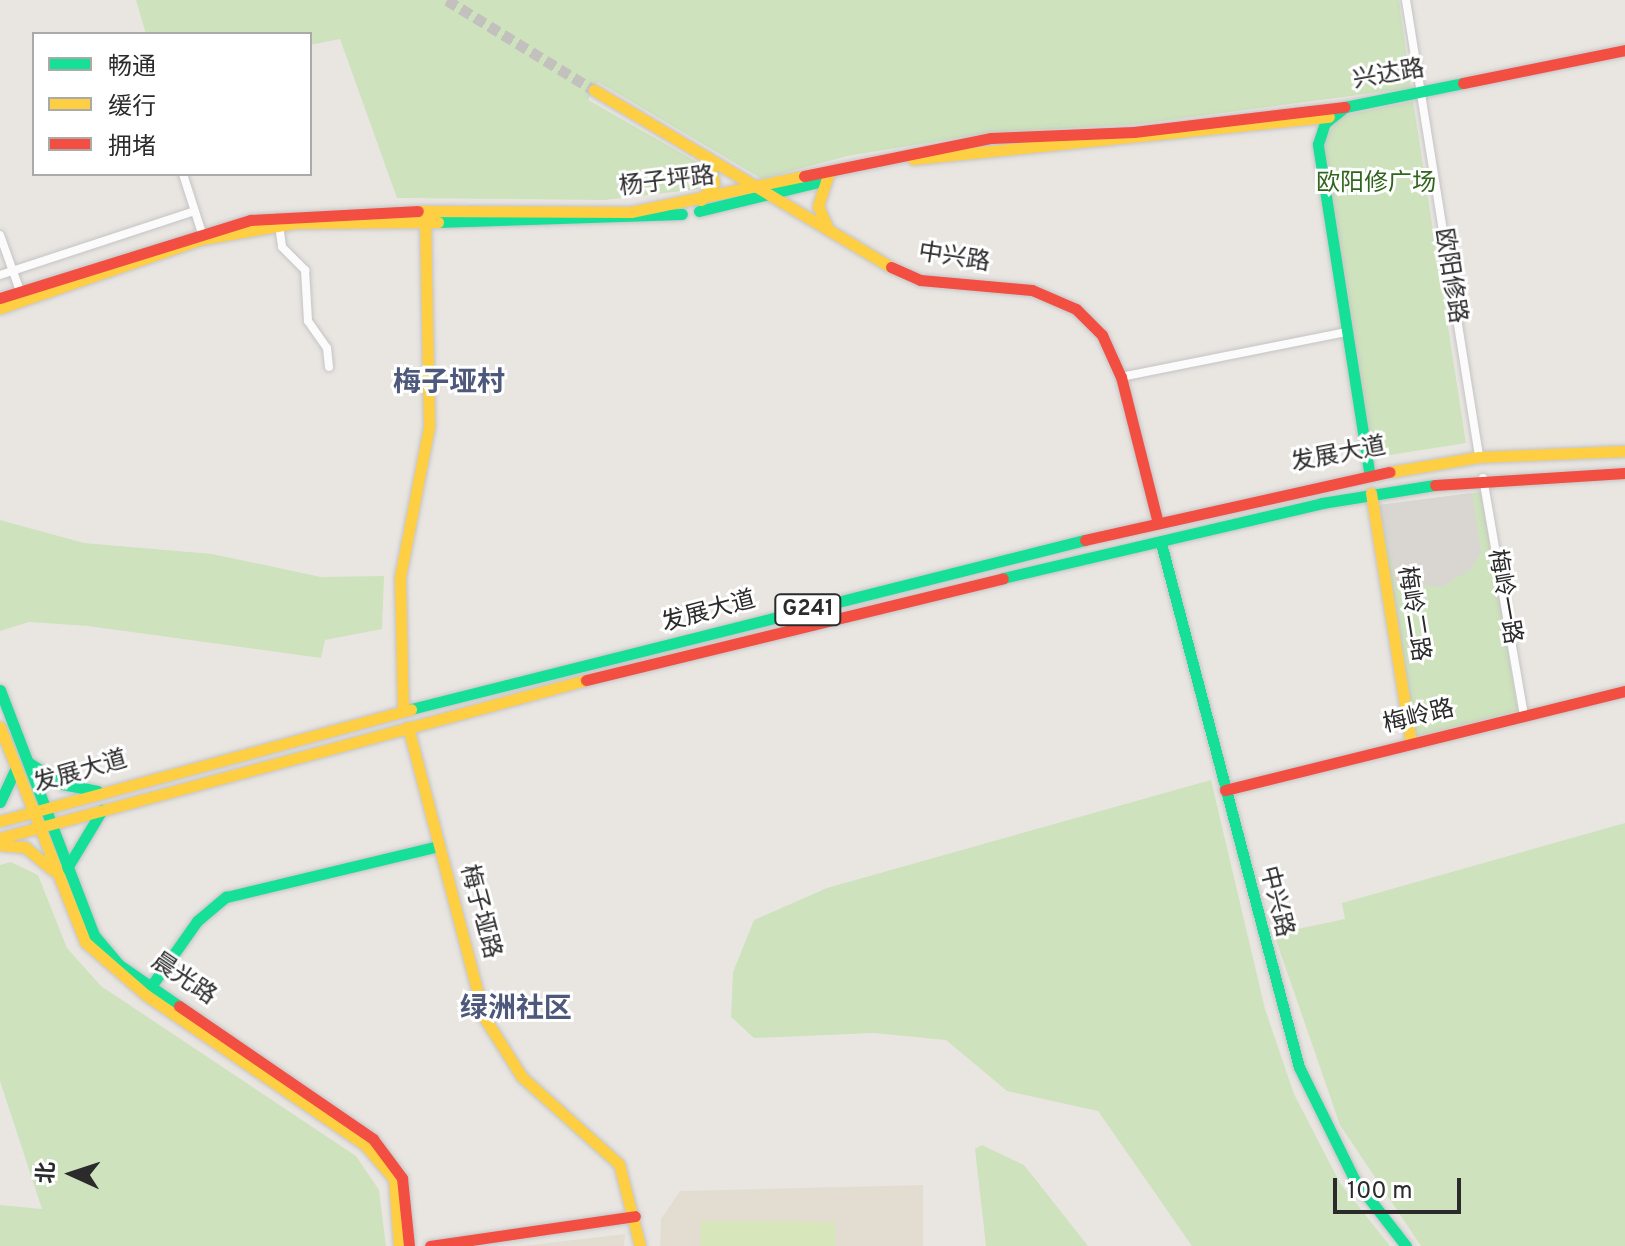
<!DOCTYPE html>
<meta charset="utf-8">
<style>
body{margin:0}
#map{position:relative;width:1625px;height:1246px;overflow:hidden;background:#e9e6e2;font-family:Overpass,"Noto Sans SC",sans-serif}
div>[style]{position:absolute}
.education>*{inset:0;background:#e3ddd1}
.green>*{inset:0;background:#cee2bd}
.pitch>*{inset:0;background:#d8e6bb}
.plaza>*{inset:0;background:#d9d6d2}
.secondary-tunnel>*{height:11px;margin-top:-5.5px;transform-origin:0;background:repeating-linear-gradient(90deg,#c3c1bd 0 11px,transparent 0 16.5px)}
.roads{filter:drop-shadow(0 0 2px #c5c4c4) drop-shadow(0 0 2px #c5c4c4)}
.street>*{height:8px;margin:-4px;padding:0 4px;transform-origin:4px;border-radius:4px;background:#fcfbfb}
.fast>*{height:11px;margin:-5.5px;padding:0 5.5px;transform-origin:5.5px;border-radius:5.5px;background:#16e098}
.slow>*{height:11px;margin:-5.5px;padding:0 5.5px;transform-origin:5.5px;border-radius:5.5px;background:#ffcf43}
.jam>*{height:11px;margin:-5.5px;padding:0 5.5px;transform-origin:5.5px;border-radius:5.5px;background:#f24e42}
span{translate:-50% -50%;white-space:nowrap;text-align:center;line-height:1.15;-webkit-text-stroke:6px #fff;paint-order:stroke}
.shield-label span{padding:2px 6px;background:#fff;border:2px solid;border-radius:6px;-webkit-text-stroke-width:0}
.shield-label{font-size:22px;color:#2b2b2b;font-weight:700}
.street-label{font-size:24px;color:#2b2b2b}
.park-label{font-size:24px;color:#31651f}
.quarter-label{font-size:28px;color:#4e587a;font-weight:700}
.legend{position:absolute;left:32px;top:32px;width:280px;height:144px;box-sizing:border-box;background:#fff;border:2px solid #aaa;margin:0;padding:10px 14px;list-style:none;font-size:24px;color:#2b2b2b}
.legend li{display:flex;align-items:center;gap:16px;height:40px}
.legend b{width:40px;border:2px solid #aaa}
.north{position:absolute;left:32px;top:1134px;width:80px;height:80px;-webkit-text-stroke:6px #fff;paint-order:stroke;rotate:273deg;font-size:22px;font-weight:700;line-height:32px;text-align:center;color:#2b2b2b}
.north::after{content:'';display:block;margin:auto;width:28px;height:36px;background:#2b2b2b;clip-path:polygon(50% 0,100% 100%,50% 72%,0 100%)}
.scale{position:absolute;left:1333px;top:1178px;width:128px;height:36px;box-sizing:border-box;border:4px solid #2b2b2b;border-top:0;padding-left:10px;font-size:24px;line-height:28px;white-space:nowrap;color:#2b2b2b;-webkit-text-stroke:6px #fff;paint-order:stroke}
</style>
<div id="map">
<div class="education">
<i style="clip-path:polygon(923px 1185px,923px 1246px,660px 1246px,661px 1219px,680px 1191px)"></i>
<i style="clip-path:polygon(625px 1234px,624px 1246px,522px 1246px)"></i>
</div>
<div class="green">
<i style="clip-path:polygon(136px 0,1399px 0,1411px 88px,1139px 124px,989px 133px,847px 156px,762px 179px,598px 82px,588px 100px,697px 162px,699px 189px,605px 200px,397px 198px,340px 39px,310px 45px,310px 34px,146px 34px)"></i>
<i style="clip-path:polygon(1413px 101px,1466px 443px,1371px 458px,1320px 143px,1342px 116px)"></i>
<i style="clip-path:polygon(1481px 492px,1518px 711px,1416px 737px,1379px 505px)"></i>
<i style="clip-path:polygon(0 520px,84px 543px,212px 554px,321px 577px,384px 576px,382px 629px,325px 640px,321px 658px,88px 626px,29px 622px,0 631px)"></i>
<i style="clip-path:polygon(1211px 780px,1265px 1009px,1294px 1094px,1340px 1183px,1390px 1246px,1192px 1246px,1098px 1111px,1007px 1091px,946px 1040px,874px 1033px,754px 1038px,731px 1017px,733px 972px,754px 920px,827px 888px)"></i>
<i style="clip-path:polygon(1625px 823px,1625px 1246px,1421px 1246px,1340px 1125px,1274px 934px,1345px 919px,1342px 903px)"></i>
<i style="clip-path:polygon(11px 862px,38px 875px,67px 948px,101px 986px,356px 1156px,379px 1190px,386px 1246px,0 1246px,0 1205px,42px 1209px,0 1081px,0 865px)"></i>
<i style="clip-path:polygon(982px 1145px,1024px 1165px,1088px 1246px,986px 1246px,975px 1149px)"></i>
</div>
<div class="pitch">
<i style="clip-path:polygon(701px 1221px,835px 1222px,835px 1246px,700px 1246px)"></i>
</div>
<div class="plaza">
<i style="clip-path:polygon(1472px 493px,1481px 553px,1470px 570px,1441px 587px,1396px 582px,1379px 505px)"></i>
</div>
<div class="secondary-tunnel">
<i style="left:447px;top:0;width:172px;rotate:31.5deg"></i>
</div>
<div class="roads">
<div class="street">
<i style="left:1406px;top:0;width:463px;rotate:80.9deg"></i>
<i style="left:183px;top:174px;width:59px;rotate:72.2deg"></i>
<i style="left:279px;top:225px;width:22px;rotate:82deg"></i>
<i style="left:282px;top:247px;width:33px;rotate:45deg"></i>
<i style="left:305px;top:270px;width:51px;rotate:86.6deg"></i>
<i style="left:308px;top:321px;width:33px;rotate:55deg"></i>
<i style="left:327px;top:348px;width:19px;rotate:84deg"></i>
<i style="left:0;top:235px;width:59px;rotate:70.3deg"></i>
<i style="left:0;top:275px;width:205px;rotate:-18.2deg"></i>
<i style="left:1121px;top:377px;width:229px;rotate:-11.3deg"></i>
<i style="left:1483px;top:478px;width:241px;rotate:80.2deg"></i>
</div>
<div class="fast">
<i style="left:699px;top:211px;width:122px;rotate:-13.7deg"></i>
<i style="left:438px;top:222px;width:244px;rotate:-1.9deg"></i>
<i style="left:1369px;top:471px;width:331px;rotate:-98.9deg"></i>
<i style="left:1318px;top:144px;width:22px;rotate:-72deg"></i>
<i style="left:1325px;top:123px;width:26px;rotate:-39deg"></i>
<i style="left:1345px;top:107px;width:120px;rotate:-11.5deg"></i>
<i style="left:1161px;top:543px;width:542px;rotate:75.25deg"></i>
<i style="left:1299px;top:1067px;width:125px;rotate:63.8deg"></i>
<i style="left:1354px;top:1179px;width:85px;rotate:52.2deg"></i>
<i style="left:1003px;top:578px;width:328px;rotate:-13.2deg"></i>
<i style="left:1322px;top:503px;width:114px;rotate:-9.1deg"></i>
<i style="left:0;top:690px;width:262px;rotate:69deg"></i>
<i style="left:94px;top:935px;width:38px;rotate:50deg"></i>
<i style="left:118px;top:964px;width:74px;rotate:34.5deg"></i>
<i style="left:411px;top:709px;width:695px;rotate:-14.08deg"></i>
<i style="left:29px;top:763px;width:39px;rotate:32deg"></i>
<i style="left:62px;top:784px;width:36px;rotate:11deg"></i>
<i style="left:0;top:802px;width:35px;rotate:-65deg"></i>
<i style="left:67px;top:868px;width:68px;rotate:-58.9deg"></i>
<i style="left:147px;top:992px;width:87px;rotate:-54.8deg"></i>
<i style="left:197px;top:921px;width:38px;rotate:-40deg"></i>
<i style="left:226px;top:897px;width:219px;rotate:-13.5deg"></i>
</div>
<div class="slow">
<i style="left:594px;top:90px;width:346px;rotate:30.8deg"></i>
<i style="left:913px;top:159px;width:418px;rotate:-5.8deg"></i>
<i style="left:829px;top:172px;width:36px;rotate:108deg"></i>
<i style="left:818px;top:206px;width:27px;rotate:66deg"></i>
<i style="left:701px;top:200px;width:21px;rotate:-53deg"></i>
<i style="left:714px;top:183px;width:27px;rotate:-105deg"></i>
<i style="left:418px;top:211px;width:213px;rotate:0.3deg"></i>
<i style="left:631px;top:212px;width:177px;rotate:-11.8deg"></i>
<i style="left:0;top:308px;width:213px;rotate:-18.9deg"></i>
<i style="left:202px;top:239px;width:94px;rotate:-9.8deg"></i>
<i style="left:295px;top:223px;width:143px;rotate:-0.4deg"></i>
<i style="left:1390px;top:472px;width:90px;rotate:-9.6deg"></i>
<i style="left:1479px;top:457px;width:146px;rotate:-2.4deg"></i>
<i style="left:1371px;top:493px;width:252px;rotate:80.9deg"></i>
<i style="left:403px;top:711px;width:134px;rotate:-91.3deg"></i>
<i style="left:400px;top:577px;width:154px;rotate:-79.1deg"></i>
<i style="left:429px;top:426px;width:211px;rotate:-91.1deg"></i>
<i style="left:0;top:727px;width:231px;rotate:68.4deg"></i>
<i style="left:85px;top:942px;width:81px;rotate:41deg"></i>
<i style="left:146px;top:995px;width:265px;rotate:34.4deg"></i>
<i style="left:365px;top:1145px;width:45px;rotate:49.5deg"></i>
<i style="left:394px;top:1179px;width:67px;rotate:85.7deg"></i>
<i style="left:408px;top:727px;width:300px;rotate:75.3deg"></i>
<i style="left:484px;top:1017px;width:71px;rotate:57.7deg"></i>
<i style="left:522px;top:1077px;width:130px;rotate:41.9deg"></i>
<i style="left:619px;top:1164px;width:85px;rotate:75.6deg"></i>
<i style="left:0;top:821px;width:426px;rotate:-15.2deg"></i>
<i style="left:0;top:838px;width:607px;rotate:-15.09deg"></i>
<i style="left:0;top:845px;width:25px;rotate:5deg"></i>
<i style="left:25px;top:847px;width:35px;rotate:40deg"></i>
</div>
<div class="jam">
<i style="left:1463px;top:83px;width:165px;rotate:-11.5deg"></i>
<i style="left:804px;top:176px;width:191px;rotate:-11.5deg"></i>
<i style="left:991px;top:138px;width:143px;rotate:-2.4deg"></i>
<i style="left:1134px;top:132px;width:212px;rotate:-6.8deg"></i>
<i style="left:891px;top:267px;width:32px;rotate:24deg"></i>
<i style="left:920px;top:280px;width:112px;rotate:5.1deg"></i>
<i style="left:1032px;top:290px;width:48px;rotate:23.4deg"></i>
<i style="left:1076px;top:309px;width:37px;rotate:45deg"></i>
<i style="left:1102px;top:335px;width:46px;rotate:65.7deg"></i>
<i style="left:1121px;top:377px;width:146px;rotate:75.8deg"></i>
<i style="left:0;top:298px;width:263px;rotate:-17.3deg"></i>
<i style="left:251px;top:220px;width:167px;rotate:-3.1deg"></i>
<i style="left:1435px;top:485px;width:190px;rotate:-3.6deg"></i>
<i style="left:1085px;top:540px;width:312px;rotate:-12.6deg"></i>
<i style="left:586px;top:680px;width:429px;rotate:-13.7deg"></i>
<i style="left:1225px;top:790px;width:412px;rotate:-13.9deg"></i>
<i style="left:179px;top:1006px;width:235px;rotate:34.4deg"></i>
<i style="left:373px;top:1139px;width:49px;rotate:53.4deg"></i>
<i style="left:402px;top:1178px;width:68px;rotate:84.1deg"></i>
<i style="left:430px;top:1246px;width:207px;rotate:-8.3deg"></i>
</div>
</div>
<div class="shield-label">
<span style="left:808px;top:610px">G241</span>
</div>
<div class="street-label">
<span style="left:1389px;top:76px;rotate:-10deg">兴达路</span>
<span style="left:667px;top:183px;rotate:-7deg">杨子坪路</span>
<span style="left:954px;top:259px;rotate:9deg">中兴路</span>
<span style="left:1449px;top:276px;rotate:81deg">欧阳修路</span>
<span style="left:1339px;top:456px;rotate:-11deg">发展大道</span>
<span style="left:1503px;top:597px;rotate:80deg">梅岭一路</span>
<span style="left:709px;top:613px;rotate:-15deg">发展大道</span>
<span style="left:1412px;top:614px;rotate:81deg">梅岭二路</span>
<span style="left:1419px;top:718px;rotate:-14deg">梅岭路</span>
<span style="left:81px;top:773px;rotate:-16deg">发展大道</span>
<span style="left:1275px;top:902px;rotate:76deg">中兴路</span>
<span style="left:479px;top:912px;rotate:75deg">梅子垭路</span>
<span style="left:183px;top:980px;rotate:34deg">晨光路</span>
</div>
<div class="park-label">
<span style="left:1376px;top:185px">欧阳修广场</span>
</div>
<div class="quarter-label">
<span style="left:449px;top:384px">梅子垭村</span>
<span style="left:516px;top:1010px">绿洲社区</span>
</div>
<ul class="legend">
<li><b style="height:10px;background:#16e098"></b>畅通</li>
<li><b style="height:10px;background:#ffcf43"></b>缓行</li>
<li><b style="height:10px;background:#f24e42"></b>拥堵</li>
</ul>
<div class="north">北</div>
<div class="scale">100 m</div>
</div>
